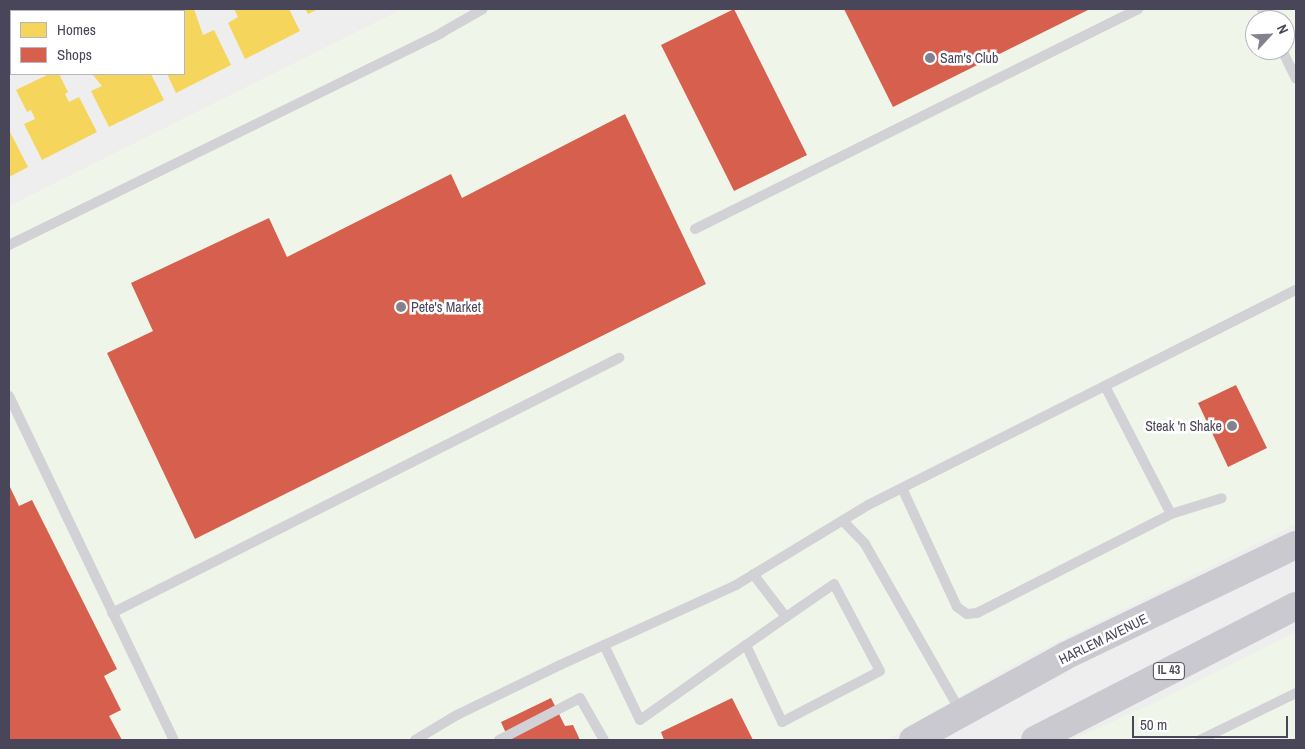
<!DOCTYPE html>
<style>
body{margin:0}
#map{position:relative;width:1305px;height:749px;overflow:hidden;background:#eee;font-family:"Archivo Narrow",sans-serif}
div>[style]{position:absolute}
.commercial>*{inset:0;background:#f0f5ea}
.homes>*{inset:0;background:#f6d55c}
.shops>*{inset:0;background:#d6604d}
.lane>*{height:10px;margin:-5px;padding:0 5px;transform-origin:5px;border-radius:5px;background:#d2d1d5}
.street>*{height:19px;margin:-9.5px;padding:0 9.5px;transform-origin:9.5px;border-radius:9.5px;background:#d2d1d5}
.primary>*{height:28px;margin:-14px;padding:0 14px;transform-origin:14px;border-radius:14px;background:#cbc9d0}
.dots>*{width:14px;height:14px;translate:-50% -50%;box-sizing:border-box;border:2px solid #fff;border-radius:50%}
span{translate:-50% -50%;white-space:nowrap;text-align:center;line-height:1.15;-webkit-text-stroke:5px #fff;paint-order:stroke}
.shield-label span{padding:1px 4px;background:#fff;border:1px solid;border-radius:4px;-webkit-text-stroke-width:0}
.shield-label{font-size:12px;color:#4a4659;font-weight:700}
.poi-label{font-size:14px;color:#4a4659}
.left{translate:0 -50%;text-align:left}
.right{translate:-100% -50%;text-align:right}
.street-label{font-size:14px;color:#4a4659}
.frame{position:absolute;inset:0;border:10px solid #4a4659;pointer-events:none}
.legend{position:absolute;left:10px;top:10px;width:175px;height:65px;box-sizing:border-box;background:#fff;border:1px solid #b7b5bd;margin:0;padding:6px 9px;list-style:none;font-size:15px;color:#4a4659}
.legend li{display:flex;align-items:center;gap:10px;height:25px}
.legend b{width:25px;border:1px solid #b7b5bd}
.north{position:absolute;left:1245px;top:10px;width:50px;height:50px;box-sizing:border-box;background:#fff;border:1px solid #b7b5bd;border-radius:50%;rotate:65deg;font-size:14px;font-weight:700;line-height:20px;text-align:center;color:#4a4659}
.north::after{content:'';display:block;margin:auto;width:18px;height:22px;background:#83818d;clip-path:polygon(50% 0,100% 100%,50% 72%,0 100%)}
.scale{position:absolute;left:1132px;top:716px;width:156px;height:22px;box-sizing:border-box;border:2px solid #4a4659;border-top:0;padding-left:6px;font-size:15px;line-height:18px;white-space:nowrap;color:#4a4659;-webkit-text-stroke:4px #fff;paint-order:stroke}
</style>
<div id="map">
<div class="commercial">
<i style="clip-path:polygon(evenodd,402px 9px,1296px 9px,1296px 524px,1025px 658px,886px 740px,9px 740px,9px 206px,402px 9px,1255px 20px,1285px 20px,1285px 50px,1255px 50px,1255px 20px)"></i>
<i style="clip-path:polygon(1296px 632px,1296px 740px,1072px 740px,1156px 702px)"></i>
</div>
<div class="homes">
<i style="clip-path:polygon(179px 9px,194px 9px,203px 35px,214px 30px,231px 65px,176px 93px,167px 74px,184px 74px,184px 11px,174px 11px)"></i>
<i style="clip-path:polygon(234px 9px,289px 9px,300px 31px,245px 59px,228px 23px,238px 17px)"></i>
<i style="clip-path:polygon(305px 9px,318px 9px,308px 14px)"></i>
<i style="clip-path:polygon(49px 74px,59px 74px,68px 92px,65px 94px,69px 102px,79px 97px,97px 132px,42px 160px,24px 124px,35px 119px,31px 110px,27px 112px,16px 90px)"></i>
<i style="clip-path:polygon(92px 74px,151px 74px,164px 100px,109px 127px,91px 91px,102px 86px)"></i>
<i style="clip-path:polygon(10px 132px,28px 167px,9px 177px,9px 133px)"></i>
</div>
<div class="shops">
<i style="clip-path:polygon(734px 9px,807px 155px,734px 191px,661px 45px)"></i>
<i style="clip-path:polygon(844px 9px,1090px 9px,893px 107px)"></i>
<i style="clip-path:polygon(625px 114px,706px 284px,195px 539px,107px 353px,153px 331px,131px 283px,269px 218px,287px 257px,451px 174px,462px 198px)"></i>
<i style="clip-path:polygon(1236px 385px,1267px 448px,1228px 467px,1198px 403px)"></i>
<i style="clip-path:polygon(9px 485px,19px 506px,32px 500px,117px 669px,104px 676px,121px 710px,109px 716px,122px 740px,9px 740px)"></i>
<i style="clip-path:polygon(551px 698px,565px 726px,573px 725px,580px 740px,509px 740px,501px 722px)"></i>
<i style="clip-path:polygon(732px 698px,753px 740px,664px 740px,661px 732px)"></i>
</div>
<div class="lane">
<i style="left:1262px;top:9px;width:13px;rotate:61deg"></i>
<i style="left:1282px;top:50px;width:32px;rotate:64deg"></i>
<i style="left:695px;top:229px;width:495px;rotate:-26.4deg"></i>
<i style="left:9px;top:245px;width:481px;rotate:-26.1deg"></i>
<i style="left:441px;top:33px;width:48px;rotate:-29.7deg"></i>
<i style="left:9px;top:396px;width:382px;rotate:64.4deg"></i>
<i style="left:902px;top:488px;width:131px;rotate:65.2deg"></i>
<i style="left:957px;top:607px;width:12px;rotate:35deg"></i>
<i style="left:967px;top:614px;width:10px;rotate:-6deg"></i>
<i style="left:977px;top:613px;width:218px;rotate:-27deg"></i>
<i style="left:1171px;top:514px;width:144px;rotate:-117.3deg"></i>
<i style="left:1171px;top:514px;width:53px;rotate:-17.4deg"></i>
<i style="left:844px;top:522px;width:30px;rotate:46deg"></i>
<i style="left:865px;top:544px;width:193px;rotate:60.3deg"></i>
<i style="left:112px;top:613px;width:568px;rotate:-26.7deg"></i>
<i style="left:604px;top:645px;width:83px;rotate:64.4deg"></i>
<i style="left:640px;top:720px;width:130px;rotate:-35.3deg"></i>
<i style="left:746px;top:645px;width:85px;rotate:64.9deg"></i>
<i style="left:782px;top:722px;width:110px;rotate:-27.5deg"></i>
<i style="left:880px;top:671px;width:98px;rotate:-117.9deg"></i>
<i style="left:834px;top:584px;width:58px;rotate:145.5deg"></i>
<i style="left:786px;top:617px;width:54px;rotate:-127.5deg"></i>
<i style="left:746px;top:645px;width:49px;rotate:-35deg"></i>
<i style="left:415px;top:740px;width:49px;rotate:-30.8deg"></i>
<i style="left:457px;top:715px;width:114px;rotate:-25.9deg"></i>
<i style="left:560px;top:665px;width:193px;rotate:-24.4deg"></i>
<i style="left:736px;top:585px;width:154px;rotate:-31.2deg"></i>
<i style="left:868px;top:505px;width:479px;rotate:-26.7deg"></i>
<i style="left:499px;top:740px;width:91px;rotate:-27.4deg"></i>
<i style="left:580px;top:698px;width:48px;rotate:60.3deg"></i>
<i style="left:1200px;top:740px;width:107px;rotate:-26.1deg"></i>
</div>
<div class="street">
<i style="left:64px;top:11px;width:5px;rotate:-22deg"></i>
<i style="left:9px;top:39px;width:2px;rotate:-27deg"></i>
</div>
<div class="primary">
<i style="left:913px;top:740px;width:174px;rotate:-28.9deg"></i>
<i style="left:1065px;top:656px;width:256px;rotate:-25.7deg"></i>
<i style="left:1035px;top:740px;width:293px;rotate:-27.2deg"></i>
</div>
<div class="dots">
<i style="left:930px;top:58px;background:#83818d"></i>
<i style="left:401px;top:307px;background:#83818d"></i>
<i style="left:1232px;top:426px;background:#83818d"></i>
</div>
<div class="shield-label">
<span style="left:1169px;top:671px">IL 43</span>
</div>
<div class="poi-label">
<span class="left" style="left:940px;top:58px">Sam's Club</span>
<span class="left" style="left:411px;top:307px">Pete's Market</span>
<span class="right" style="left:1222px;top:426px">Steak 'n Shake</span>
</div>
<div class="street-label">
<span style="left:1103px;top:639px;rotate:-26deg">HARLEM AVENUE</span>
</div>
<div class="frame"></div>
<ul class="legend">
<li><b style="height:14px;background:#f6d55c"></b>Homes</li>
<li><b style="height:14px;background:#d6604d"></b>Shops</li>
</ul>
<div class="north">N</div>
<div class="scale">50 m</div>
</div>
